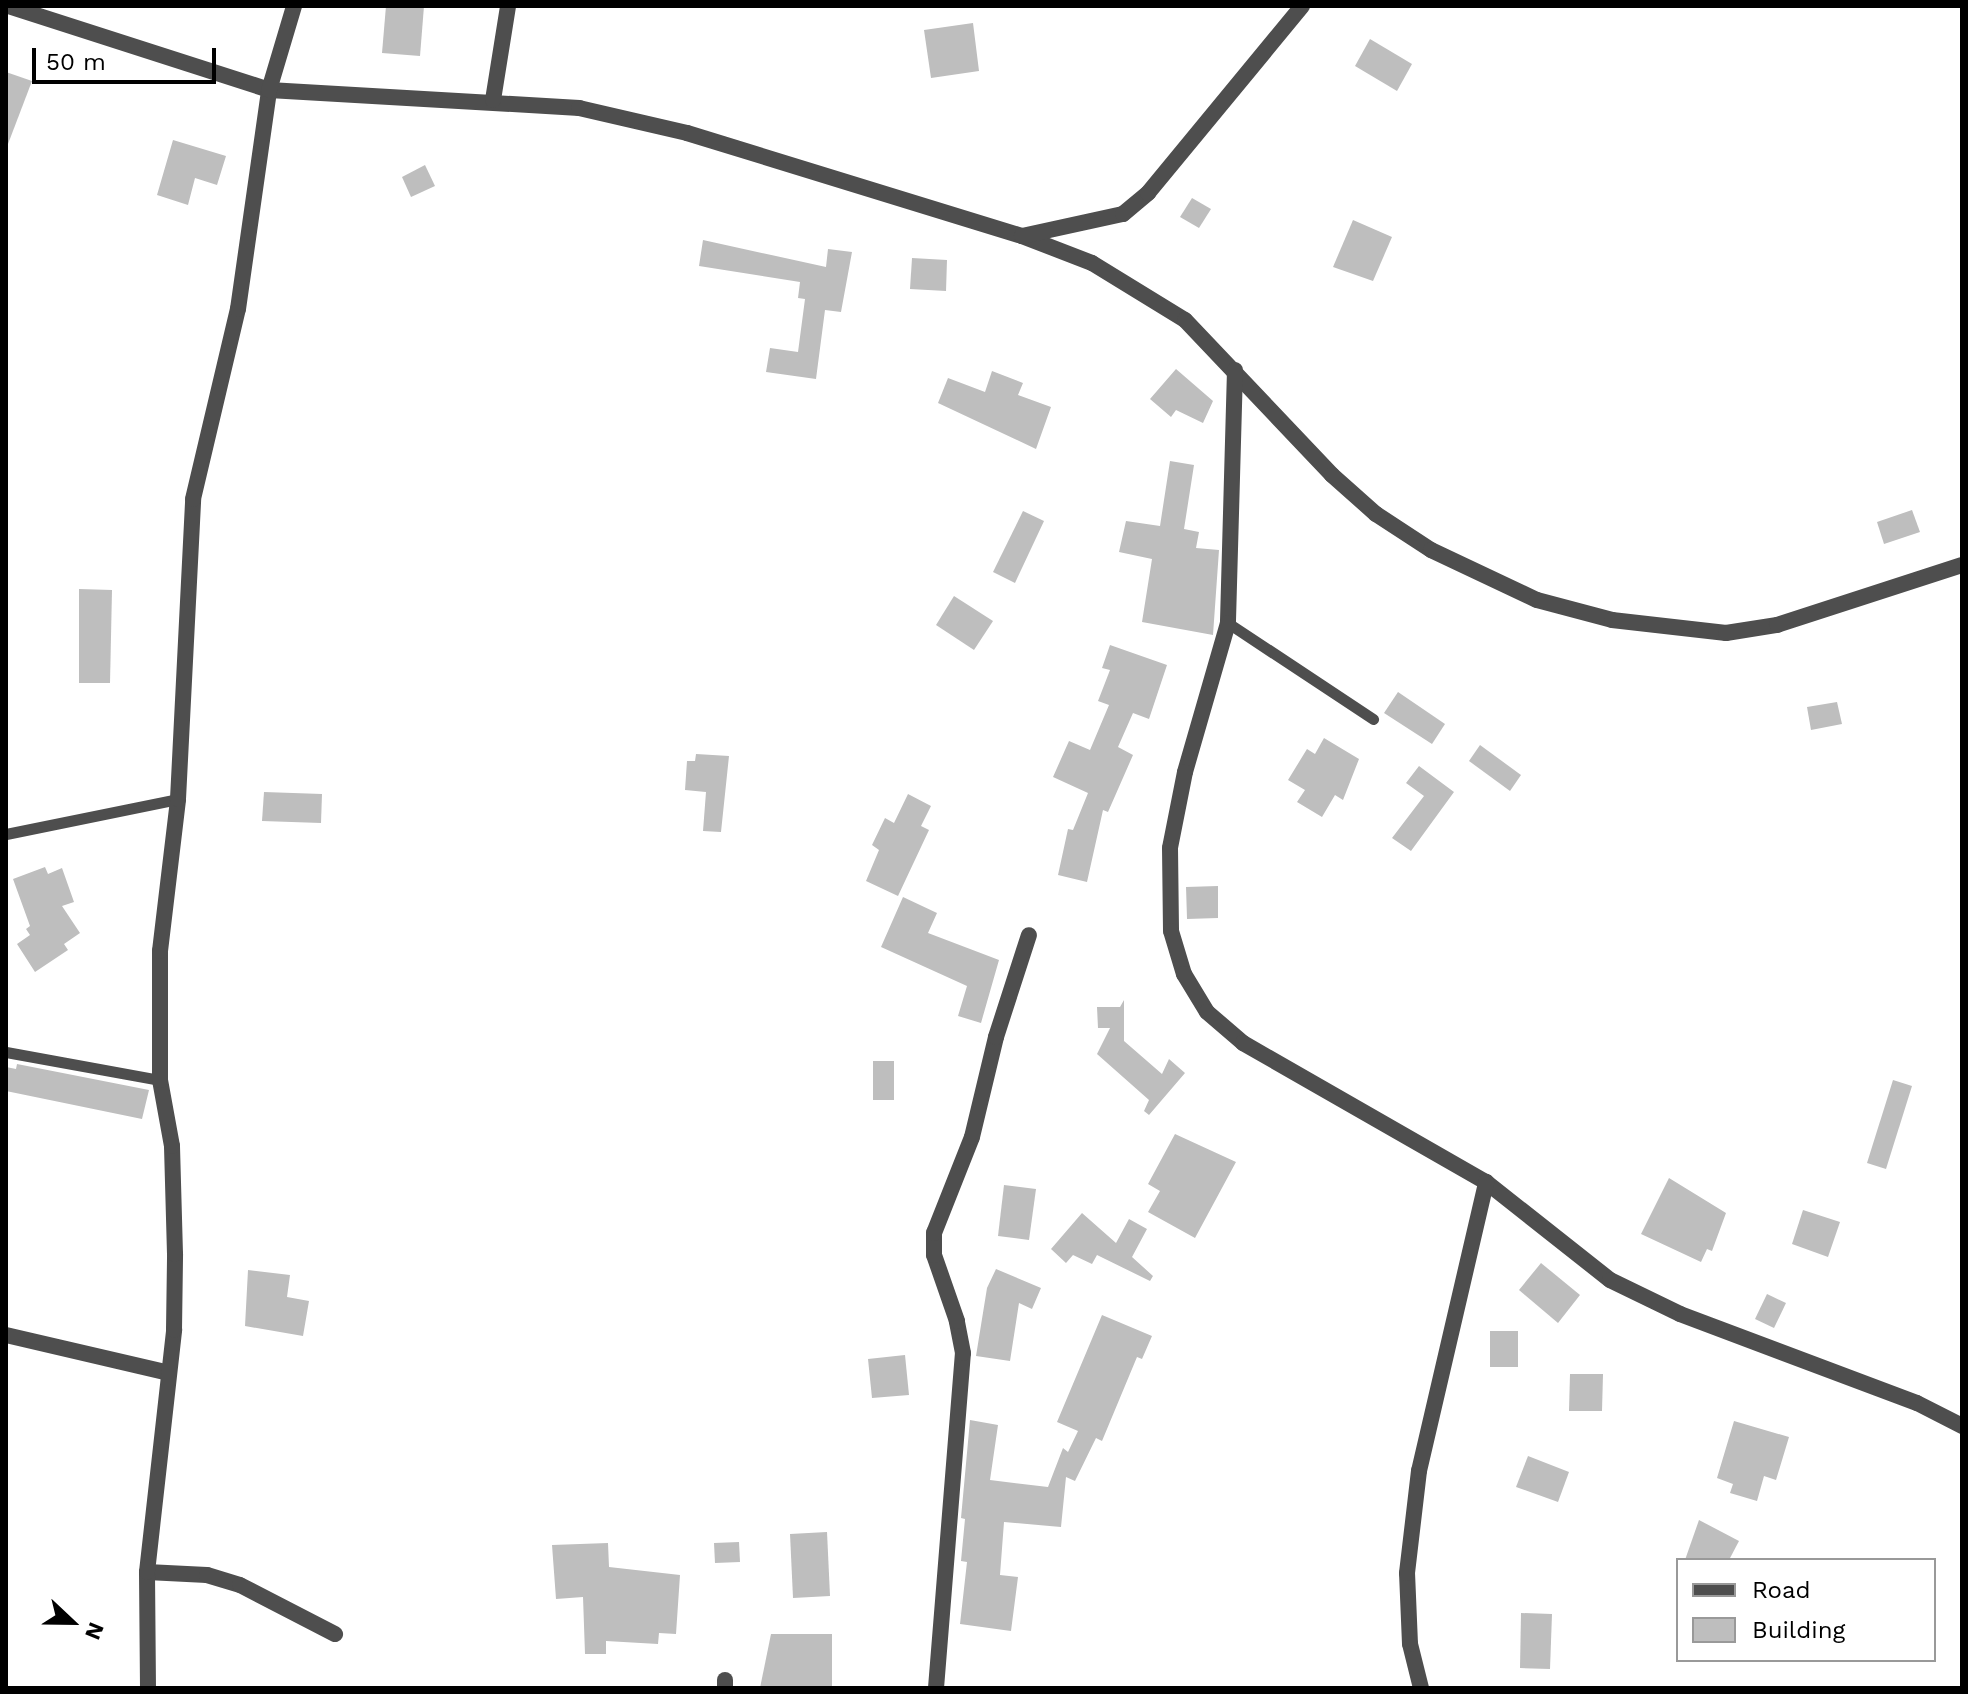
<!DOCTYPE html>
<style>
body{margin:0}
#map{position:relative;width:1968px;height:1694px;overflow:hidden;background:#fff;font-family:"Work Sans",sans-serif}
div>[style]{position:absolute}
.building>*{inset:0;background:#bebebe}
.service>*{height:11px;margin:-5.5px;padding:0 5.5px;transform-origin:5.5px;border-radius:5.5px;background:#4e4e4e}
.minor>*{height:16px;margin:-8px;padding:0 8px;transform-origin:8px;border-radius:8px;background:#4e4e4e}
span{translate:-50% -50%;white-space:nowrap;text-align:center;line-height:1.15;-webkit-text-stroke:8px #fff;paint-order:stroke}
.frame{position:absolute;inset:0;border:8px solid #000;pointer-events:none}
.legend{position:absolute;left:1676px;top:1558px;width:260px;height:104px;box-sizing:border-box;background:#fff;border:2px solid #999;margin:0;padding:10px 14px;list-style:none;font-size:24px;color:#000}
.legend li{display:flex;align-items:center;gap:16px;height:40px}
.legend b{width:40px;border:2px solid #999}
.north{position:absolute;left:32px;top:1582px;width:80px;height:80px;-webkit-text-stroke:6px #fff;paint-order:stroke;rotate:112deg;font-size:22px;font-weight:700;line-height:32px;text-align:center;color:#000}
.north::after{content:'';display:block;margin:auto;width:28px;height:36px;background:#000;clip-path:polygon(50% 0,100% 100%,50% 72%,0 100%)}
.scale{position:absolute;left:32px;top:48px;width:184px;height:36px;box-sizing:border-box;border:4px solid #000;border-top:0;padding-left:10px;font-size:24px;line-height:28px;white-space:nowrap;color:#000;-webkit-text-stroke:6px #fff;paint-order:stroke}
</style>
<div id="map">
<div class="building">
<i style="clip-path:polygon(386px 6px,424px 6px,420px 56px,382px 53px)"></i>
<i style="clip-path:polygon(973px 23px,979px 71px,931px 78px,924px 30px)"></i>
<i style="clip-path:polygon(1370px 39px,1412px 64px,1397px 91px,1355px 66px)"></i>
<i style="clip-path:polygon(6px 72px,32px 81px,8px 144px,6px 144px)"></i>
<i style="clip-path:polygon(173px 140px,226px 156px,217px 185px,195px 178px,188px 205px,157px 195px)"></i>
<i style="clip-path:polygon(425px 165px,435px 186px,411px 197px,402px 177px)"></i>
<i style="clip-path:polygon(1192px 198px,1211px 209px,1199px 228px,1180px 217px)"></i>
<i style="clip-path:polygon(1353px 220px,1392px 237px,1373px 281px,1333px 267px)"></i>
<i style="clip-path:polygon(703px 240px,826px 267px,828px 249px,852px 252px,841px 312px,825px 310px,816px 379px,766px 372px,770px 348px,798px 352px,805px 299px,798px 298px,800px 282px,699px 266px)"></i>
<i style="clip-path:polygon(912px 258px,947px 260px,946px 291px,910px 289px)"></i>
<i style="clip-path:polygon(1176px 369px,1213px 401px,1203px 423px,1176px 410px,1171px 417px,1150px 399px)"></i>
<i style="clip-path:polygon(992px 371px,1023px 383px,1018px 395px,1051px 407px,1036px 449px,938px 403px,948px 378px,985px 392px)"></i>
<i style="clip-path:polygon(1170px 461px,1194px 465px,1184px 529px,1199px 532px,1196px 548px,1219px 550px,1213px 635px,1142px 622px,1152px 559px,1119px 552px,1126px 521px,1160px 526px)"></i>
<i style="clip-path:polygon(1912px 510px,1920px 532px,1884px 544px,1877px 522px)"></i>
<i style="clip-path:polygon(1023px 511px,1044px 521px,1015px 583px,993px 572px)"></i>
<i style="clip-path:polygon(79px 589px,112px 590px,110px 683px,79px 683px)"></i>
<i style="clip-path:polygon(954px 596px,993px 621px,974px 650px,936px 625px)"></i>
<i style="clip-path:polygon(1110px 645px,1167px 665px,1149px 719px,1133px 713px,1118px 747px,1133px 755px,1108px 812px,1103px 810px,1087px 882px,1058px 875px,1068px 829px,1073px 830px,1088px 793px,1053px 777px,1069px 741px,1090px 750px,1109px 705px,1098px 701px,1110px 670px,1102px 668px)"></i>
<i style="clip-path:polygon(1398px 692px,1445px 724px,1432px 744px,1384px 713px)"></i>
<i style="clip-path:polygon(1837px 702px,1842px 724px,1811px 730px,1807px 707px)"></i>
<i style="clip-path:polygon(1324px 738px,1359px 759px,1343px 800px,1335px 795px,1322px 817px,1297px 802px,1305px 790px,1288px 780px,1307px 749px,1315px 754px)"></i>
<i style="clip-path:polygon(1480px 745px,1521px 775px,1510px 791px,1469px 761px)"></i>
<i style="clip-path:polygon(696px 754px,729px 756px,721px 832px,703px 831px,706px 792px,685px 790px,687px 761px,695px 761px)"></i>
<i style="clip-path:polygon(1419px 766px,1454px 792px,1411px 851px,1392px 838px,1424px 796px,1406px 783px)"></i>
<i style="clip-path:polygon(264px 792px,322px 794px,321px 823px,262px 821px)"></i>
<i style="clip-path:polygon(908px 794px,931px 806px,921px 826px,929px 830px,898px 896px,866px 881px,879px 850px,872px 845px,885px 818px,894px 823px)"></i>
<i style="clip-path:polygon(45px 867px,48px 874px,62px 868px,74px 902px,62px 906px,80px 933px,64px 944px,68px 950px,35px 972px,17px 944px,30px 935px,26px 929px,30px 926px,13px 879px)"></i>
<i style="clip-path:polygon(1218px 886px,1218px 918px,1187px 919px,1186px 887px)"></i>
<i style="clip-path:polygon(903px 897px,937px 913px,928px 933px,999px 960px,981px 1023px,958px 1016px,967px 986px,881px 947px)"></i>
<i style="clip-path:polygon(1124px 1000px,1124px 1041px,1162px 1074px,1169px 1059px,1185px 1073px,1149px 1115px,1144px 1111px,1149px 1100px,1097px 1054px,1110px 1028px,1098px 1028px,1097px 1007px,1120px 1007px)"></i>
<i style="clip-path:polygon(873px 1061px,894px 1061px,894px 1100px,873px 1100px)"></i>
<i style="clip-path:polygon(17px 1064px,149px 1090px,142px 1119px,6px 1091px,6px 1067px,16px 1069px)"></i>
<i style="clip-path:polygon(1893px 1080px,1912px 1086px,1886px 1169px,1867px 1163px)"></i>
<i style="clip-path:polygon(1175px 1134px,1236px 1162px,1195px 1238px,1148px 1212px,1160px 1191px,1148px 1184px)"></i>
<i style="clip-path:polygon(1669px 1178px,1726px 1213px,1712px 1251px,1707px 1249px,1701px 1262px,1641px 1234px)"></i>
<i style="clip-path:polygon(1004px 1185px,1036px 1189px,1029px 1240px,998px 1236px)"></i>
<i style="clip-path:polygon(1803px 1210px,1840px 1222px,1828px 1257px,1792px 1244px)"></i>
<i style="clip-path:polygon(1082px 1213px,1116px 1243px,1129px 1219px,1147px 1229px,1132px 1257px,1153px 1276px,1150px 1281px,1097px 1255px,1092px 1264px,1073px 1255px,1066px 1263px,1051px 1249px)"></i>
<i style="clip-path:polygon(1541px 1263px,1580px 1295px,1558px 1323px,1519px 1290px)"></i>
<i style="clip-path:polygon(996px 1269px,1041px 1288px,1032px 1309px,1019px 1303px,1010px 1361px,976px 1356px,987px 1288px)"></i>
<i style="clip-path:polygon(248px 1270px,290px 1275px,287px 1297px,309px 1301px,303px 1336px,245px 1326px)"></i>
<i style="clip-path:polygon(1767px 1294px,1786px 1303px,1774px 1328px,1755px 1319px)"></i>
<i style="clip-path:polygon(1102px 1315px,1152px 1336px,1142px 1359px,1137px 1357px,1102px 1441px,1096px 1438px,1075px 1481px,1066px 1477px,1061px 1527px,1004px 1522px,1000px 1575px,1018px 1577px,1011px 1631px,960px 1624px,967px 1562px,961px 1561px,965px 1519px,961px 1518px,970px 1420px,998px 1425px,990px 1480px,1048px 1487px,1063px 1448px,1068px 1452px,1078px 1431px,1057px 1422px)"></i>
<i style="clip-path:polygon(1490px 1331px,1518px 1331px,1518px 1367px,1490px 1367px)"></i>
<i style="clip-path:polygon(905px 1355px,909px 1395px,872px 1398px,868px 1359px)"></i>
<i style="clip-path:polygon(1570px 1374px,1603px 1374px,1602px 1411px,1569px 1411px)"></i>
<i style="clip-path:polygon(1734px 1421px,1789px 1437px,1776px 1480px,1764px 1476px,1757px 1501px,1730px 1493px,1733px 1484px,1717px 1478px)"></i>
<i style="clip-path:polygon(1528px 1456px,1569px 1472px,1558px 1502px,1516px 1487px)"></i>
<i style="clip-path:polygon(1699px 1520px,1739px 1541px,1729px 1560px,1685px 1560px)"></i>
<i style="clip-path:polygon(827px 1532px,830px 1596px,793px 1598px,790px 1534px)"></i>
<i style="clip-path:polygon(739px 1542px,740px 1562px,715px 1563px,714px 1543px)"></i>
<i style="clip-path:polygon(608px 1543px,609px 1567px,680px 1575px,676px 1634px,659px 1633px,658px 1644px,606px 1641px,606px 1654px,585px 1654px,583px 1597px,556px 1599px,552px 1545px)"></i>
<i style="clip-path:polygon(1521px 1613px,1552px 1614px,1550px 1669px,1520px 1668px)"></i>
<i style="clip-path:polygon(771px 1634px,832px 1634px,832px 1688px,760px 1688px)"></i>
</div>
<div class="service">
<i style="left:1228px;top:623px;width:174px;rotate:33.5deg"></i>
<i style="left:6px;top:834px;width:176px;rotate:-11.5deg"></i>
<i style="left:6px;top:1052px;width:157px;rotate:10.3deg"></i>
</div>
<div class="minor">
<i style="left:8px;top:6px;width:274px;rotate:17.8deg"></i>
<i style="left:269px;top:90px;width:311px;rotate:3.3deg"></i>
<i style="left:579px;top:108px;width:111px;rotate:13deg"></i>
<i style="left:687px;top:133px;width:350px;rotate:17.1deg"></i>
<i style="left:1022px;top:236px;width:75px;rotate:21.1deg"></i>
<i style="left:1092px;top:263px;width:109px;rotate:31.5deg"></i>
<i style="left:1185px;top:320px;width:214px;rotate:46.5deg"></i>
<i style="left:1332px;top:475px;width:59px;rotate:41.6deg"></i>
<i style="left:1376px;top:514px;width:66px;rotate:33.2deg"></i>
<i style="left:1431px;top:550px;width:117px;rotate:25.3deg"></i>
<i style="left:1537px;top:600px;width:78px;rotate:14.9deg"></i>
<i style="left:1612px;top:620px;width:115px;rotate:6.5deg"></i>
<i style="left:1726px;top:633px;width:52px;rotate:-8.9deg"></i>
<i style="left:1777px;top:625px;width:194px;rotate:-18deg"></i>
<i style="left:493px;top:100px;width:95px;rotate:-80.9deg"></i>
<i style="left:1022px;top:236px;width:103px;rotate:-12.3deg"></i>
<i style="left:1123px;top:214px;width:33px;rotate:-40deg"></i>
<i style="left:1148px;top:193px;width:242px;rotate:-50.5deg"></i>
<i style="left:1235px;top:370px;width:253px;rotate:91.6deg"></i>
<i style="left:1228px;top:623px;width:155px;rotate:106.1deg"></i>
<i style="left:1185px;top:772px;width:77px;rotate:101.2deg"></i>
<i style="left:1170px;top:848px;width:83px;rotate:89.3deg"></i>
<i style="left:1171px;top:931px;width:45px;rotate:73.2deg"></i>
<i style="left:1184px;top:974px;width:44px;rotate:58.8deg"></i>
<i style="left:1207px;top:1012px;width:48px;rotate:40.7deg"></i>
<i style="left:1243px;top:1043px;width:280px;rotate:29.8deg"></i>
<i style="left:1486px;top:1182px;width:158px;rotate:38.3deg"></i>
<i style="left:1610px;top:1280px;width:78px;rotate:25.9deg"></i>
<i style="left:1680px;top:1314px;width:253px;rotate:20.6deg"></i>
<i style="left:1917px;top:1403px;width:51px;rotate:27.1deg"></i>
<i style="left:6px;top:1335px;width:167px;rotate:13.1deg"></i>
<i style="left:147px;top:1572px;width:60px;rotate:2.9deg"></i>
<i style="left:207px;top:1575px;width:34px;rotate:17deg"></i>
<i style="left:240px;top:1585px;width:107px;rotate:27.3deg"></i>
<i style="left:725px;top:1680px;width:8px;rotate:90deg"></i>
<i style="left:148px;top:1688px;width:116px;rotate:-90.5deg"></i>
<i style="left:147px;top:1572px;width:244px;rotate:-83.6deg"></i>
<i style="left:174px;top:1330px;width:76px;rotate:-89.2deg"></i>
<i style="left:175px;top:1254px;width:108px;rotate:-91.6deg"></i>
<i style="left:172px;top:1146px;width:67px;rotate:-100.3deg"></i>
<i style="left:160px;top:1080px;width:129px;rotate:-90deg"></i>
<i style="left:160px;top:951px;width:153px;rotate:-83.2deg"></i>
<i style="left:178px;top:799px;width:300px;rotate:-87.1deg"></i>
<i style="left:193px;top:499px;width:195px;rotate:-76.7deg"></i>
<i style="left:238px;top:309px;width:221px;rotate:-81.9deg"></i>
<i style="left:269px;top:90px;width:88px;rotate:-73.4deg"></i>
<i style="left:936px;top:1688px;width:336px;rotate:-85.4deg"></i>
<i style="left:963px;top:1353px;width:33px;rotate:-101deg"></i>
<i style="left:957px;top:1321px;width:70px;rotate:-109.2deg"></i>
<i style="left:934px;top:1255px;width:22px;rotate:-90deg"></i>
<i style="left:934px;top:1233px;width:103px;rotate:-68.4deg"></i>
<i style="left:972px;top:1137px;width:103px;rotate:-76.5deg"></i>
<i style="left:996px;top:1037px;width:107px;rotate:-72.1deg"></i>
<i style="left:1421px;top:1688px;width:45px;rotate:-104deg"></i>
<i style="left:1410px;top:1644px;width:71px;rotate:-92.4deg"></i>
<i style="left:1407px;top:1573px;width:103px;rotate:-83.3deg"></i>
<i style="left:1419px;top:1471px;width:297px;rotate:-76.9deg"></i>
</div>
<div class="frame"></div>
<ul class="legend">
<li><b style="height:10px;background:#4e4e4e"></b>Road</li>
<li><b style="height:22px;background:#bebebe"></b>Building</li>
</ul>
<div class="north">N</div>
<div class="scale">50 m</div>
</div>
